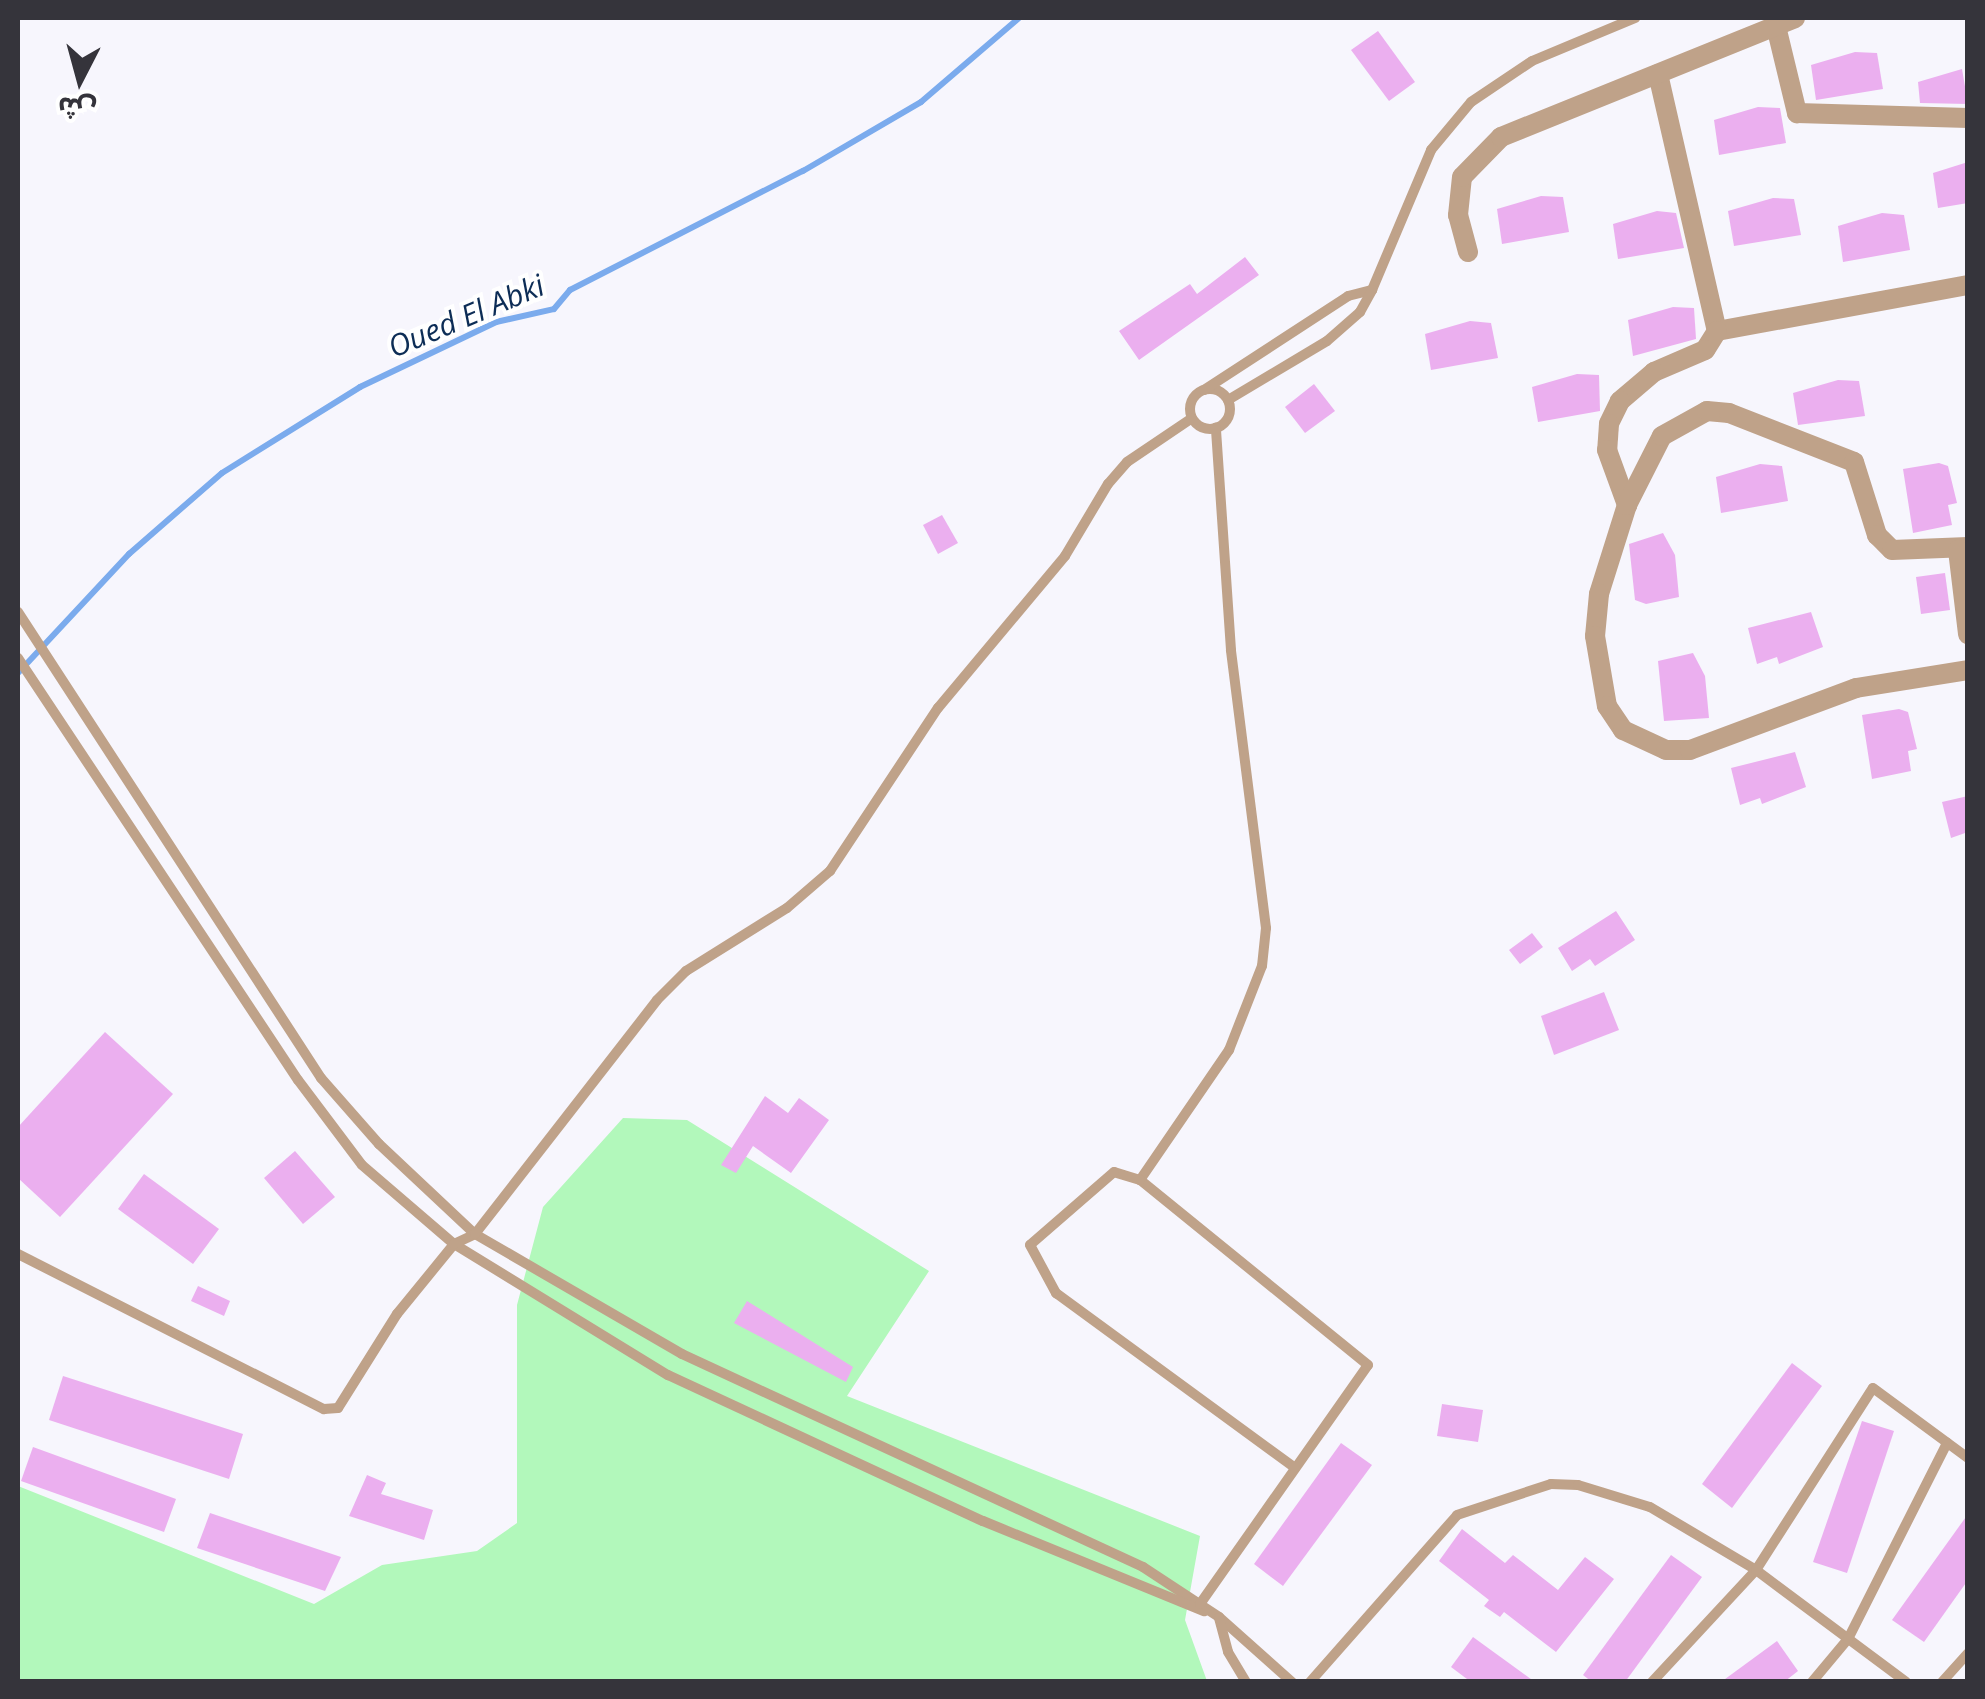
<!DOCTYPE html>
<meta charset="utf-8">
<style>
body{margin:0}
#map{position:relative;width:1985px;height:1699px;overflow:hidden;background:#f7f6fd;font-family:"Open Sans","Noto Sans Arabic",sans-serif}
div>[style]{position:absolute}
.green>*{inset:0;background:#b2f8bb}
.stream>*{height:6px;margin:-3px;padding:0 3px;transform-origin:3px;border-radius:3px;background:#7babed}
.building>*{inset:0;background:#ebafef}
.lane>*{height:10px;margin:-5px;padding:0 5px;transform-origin:5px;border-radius:5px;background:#bfa289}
.lane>.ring{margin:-5px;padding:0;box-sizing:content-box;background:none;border:10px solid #bfa289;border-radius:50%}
.street>*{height:20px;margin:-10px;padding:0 10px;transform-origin:10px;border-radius:10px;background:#bfa289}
span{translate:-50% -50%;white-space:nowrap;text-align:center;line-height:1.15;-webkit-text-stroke:8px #fff;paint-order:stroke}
.water-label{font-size:30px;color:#0d2d56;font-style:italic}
.frame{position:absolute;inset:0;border:20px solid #35343b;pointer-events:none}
.north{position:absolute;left:30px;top:30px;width:100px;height:100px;-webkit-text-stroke:8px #fff;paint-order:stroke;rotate:186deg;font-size:28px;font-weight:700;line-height:40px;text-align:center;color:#35343b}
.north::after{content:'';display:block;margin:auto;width:35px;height:45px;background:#35343b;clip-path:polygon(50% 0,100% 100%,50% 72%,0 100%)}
</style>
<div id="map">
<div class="green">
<i style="clip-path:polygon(623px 1118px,687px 1120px,929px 1271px,847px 1396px,1200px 1536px,1185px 1620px,1207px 1681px,18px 1681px,18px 1486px,314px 1604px,382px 1565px,477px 1551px,517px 1523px,517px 1305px,543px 1207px)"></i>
</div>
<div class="stream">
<i style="left:18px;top:673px;width:163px;rotate:-47deg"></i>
<i style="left:129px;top:554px;width:123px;rotate:-41.1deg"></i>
<i style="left:222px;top:473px;width:163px;rotate:-31.9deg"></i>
<i style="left:360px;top:387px;width:151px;rotate:-25.5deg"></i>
<i style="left:496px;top:322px;width:59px;rotate:-12.6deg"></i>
<i style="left:554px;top:309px;width:25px;rotate:-50deg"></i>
<i style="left:570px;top:290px;width:262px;rotate:-27.1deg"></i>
<i style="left:803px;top:171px;width:137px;rotate:-30.3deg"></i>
<i style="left:921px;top:102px;width:129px;rotate:-40.6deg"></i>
</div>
<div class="building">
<i style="clip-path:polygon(1378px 31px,1415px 82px,1389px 101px,1351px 50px)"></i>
<i style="clip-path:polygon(1855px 52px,1877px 53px,1883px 89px,1816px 100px,1811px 65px)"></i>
<i style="clip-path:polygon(1962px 69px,1968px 104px,1920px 103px,1918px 82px)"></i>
<i style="clip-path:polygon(1758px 107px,1780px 108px,1786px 143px,1719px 155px,1714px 120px)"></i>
<i style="clip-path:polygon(1968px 162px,1968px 203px,1938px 208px,1933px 173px)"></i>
<i style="clip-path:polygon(1541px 196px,1563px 197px,1569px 232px,1502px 244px,1497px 209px)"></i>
<i style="clip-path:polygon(1773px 198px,1794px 199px,1801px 235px,1734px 246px,1728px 211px)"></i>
<i style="clip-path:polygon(1657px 211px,1676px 213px,1684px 248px,1618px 259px,1613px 224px)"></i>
<i style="clip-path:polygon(1882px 213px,1904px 215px,1910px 250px,1843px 262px,1838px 226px)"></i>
<i style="clip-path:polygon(1245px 257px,1259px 275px,1139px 360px,1119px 331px,1190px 284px,1197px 294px)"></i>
<i style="clip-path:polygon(1673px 307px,1694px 308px,1696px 339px,1633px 356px,1628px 320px)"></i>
<i style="clip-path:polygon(1470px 321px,1491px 323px,1498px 358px,1431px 370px,1425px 334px)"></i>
<i style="clip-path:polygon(1577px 374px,1599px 375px,1600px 411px,1538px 422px,1532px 387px)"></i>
<i style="clip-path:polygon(1838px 380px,1859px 381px,1865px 416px,1798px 425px,1793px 393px)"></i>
<i style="clip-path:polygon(1314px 384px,1335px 411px,1305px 433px,1285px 407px)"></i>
<i style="clip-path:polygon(1939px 463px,1948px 466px,1957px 503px,1948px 505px,1952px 525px,1913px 533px,1903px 469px)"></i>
<i style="clip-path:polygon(1760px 464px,1782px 466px,1788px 501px,1721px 513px,1716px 477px)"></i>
<i style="clip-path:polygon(942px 515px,958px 543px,938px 554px,923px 525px)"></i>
<i style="clip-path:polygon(1663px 533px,1675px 555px,1679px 597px,1646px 604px,1635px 600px,1629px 544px)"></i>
<i style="clip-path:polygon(1945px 573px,1950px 610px,1921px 614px,1916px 577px)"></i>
<i style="clip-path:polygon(1811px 612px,1823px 647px,1779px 664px,1777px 657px,1757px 664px,1748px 628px)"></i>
<i style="clip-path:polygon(1693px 653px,1705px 676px,1709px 718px,1664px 721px,1658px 661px)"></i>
<i style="clip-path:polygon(1899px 709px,1908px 712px,1917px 749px,1908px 751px,1911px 771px,1872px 779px,1862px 715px)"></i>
<i style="clip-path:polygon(1795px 752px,1806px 787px,1762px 804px,1760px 798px,1740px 805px,1731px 768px)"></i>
<i style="clip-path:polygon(1968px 796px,1968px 832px,1951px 838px,1942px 802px)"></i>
<i style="clip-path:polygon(1616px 911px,1635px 940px,1595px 966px,1590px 959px,1572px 971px,1558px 948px)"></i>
<i style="clip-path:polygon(1532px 933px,1543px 947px,1520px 964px,1509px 950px)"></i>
<i style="clip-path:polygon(1604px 992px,1619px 1030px,1554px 1055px,1541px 1016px)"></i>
<i style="clip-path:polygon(105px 1032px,173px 1094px,60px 1217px,18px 1178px,18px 1127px)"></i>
<i style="clip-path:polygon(765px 1096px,788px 1113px,799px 1098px,829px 1120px,791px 1173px,753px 1146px,736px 1173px,721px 1165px)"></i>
<i style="clip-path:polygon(295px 1151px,335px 1197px,303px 1224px,264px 1178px)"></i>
<i style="clip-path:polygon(144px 1174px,219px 1229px,193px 1264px,118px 1209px)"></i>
<i style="clip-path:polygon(198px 1286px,230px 1301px,224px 1316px,191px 1301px)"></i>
<i style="clip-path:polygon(747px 1301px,853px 1367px,846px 1382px,734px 1323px)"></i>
<i style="clip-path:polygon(1792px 1363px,1822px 1386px,1732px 1508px,1702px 1484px)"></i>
<i style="clip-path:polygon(63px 1376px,243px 1434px,229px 1479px,49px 1420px)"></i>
<i style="clip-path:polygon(1442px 1404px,1483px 1410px,1478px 1442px,1437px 1436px)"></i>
<i style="clip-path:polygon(1862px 1421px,1894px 1431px,1847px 1573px,1813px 1562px)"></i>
<i style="clip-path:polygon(1341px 1443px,1372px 1465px,1283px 1586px,1254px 1564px)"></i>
<i style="clip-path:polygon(33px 1447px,176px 1499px,164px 1532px,21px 1481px)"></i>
<i style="clip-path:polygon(367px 1475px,386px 1483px,381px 1494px,433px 1510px,424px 1540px,349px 1516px)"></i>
<i style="clip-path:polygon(210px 1513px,341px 1557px,325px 1591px,197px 1548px)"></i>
<i style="clip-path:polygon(1968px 1514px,1968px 1580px,1924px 1642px,1892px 1620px)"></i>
<i style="clip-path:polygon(1462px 1529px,1505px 1563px,1513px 1555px,1558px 1590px,1585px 1557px,1614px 1579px,1556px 1652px,1504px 1612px,1500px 1617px,1484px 1606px,1489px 1600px,1439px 1561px)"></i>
<i style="clip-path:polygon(1671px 1555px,1702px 1577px,1625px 1682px,1592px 1682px,1583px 1675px)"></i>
<i style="clip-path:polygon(1473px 1637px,1535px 1682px,1471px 1682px,1451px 1667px)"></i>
<i style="clip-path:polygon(1777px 1641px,1798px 1671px,1784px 1682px,1721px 1682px)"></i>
</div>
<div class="lane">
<i class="ring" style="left:1190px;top:389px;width:30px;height:30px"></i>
<i style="left:1204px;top:390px;width:172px;rotate:-33.1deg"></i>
<i style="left:1348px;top:296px;width:25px;rotate:-14deg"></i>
<i style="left:1372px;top:290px;width:152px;rotate:-67.1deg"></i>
<i style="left:1431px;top:150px;width:62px;rotate:-50.2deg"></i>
<i style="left:1471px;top:102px;width:73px;rotate:-33.9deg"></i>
<i style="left:1532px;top:61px;width:112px;rotate:-22.7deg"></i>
<i style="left:1228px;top:400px;width:115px;rotate:-30.8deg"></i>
<i style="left:1327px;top:341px;width:44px;rotate:-41.3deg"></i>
<i style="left:1360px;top:312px;width:25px;rotate:-61deg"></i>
<i style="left:18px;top:612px;width:556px;rotate:56.97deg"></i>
<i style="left:321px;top:1078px;width:88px;rotate:48.7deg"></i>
<i style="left:379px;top:1144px;width:132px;rotate:43.2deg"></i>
<i style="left:475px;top:1234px;width:239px;rotate:30.1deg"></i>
<i style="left:682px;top:1354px;width:508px;rotate:24.8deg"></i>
<i style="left:1143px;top:1567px;width:91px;rotate:33.3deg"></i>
<i style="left:1219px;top:1617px;width:98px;rotate:41.7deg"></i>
<i style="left:18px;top:658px;width:506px;rotate:56.44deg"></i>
<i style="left:298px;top:1080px;width:106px;rotate:53deg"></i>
<i style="left:362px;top:1165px;width:121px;rotate:40.7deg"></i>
<i style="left:454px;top:1244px;width:251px;rotate:31.5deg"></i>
<i style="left:668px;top:1375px;width:347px;rotate:24.9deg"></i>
<i style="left:983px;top:1521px;width:239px;rotate:22.2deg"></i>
<i style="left:1140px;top:1180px;width:158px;rotate:-55.6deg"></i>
<i style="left:1229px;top:1050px;width:90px;rotate:-68.6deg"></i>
<i style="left:1262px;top:966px;width:38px;rotate:-84deg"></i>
<i style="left:1266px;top:928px;width:280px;rotate:-97.2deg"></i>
<i style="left:1231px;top:650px;width:223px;rotate:-93.9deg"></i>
<i style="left:18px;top:1254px;width:343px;rotate:26.9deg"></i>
<i style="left:324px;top:1409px;width:14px;rotate:-4deg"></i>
<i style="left:338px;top:1408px;width:111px;rotate:-57.9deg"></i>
<i style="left:397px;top:1314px;width:90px;rotate:-50.8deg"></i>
<i style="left:454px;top:1244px;width:23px;rotate:-25deg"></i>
<i style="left:475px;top:1234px;width:296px;rotate:-52.1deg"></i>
<i style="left:657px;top:1000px;width:41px;rotate:-45deg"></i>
<i style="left:686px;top:971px;width:119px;rotate:-32deg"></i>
<i style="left:787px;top:908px;width:57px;rotate:-40.7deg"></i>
<i style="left:830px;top:871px;width:196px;rotate:-56.5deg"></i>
<i style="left:938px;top:708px;width:198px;rotate:-50.1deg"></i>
<i style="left:1065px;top:556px;width:84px;rotate:-59.2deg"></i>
<i style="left:1108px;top:484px;width:29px;rotate:-49deg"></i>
<i style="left:1127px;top:462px;width:78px;rotate:-34.1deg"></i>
<i style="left:1200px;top:1604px;width:292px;rotate:-54.9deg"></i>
<i style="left:1368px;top:1365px;width:294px;rotate:-140.9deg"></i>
<i style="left:1140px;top:1180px;width:27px;rotate:-163deg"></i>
<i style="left:1114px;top:1172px;width:111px;rotate:139deg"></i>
<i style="left:1030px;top:1245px;width:55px;rotate:61.6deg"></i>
<i style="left:1056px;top:1293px;width:296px;rotate:36.2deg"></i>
<i style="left:1219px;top:1618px;width:35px;rotate:75deg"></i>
<i style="left:1228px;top:1652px;width:35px;rotate:59deg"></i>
<i style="left:1310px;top:1682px;width:222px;rotate:-48.6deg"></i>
<i style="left:1457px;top:1515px;width:99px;rotate:-18.3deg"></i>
<i style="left:1551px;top:1484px;width:27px;rotate:2deg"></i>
<i style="left:1578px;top:1485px;width:75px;rotate:17deg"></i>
<i style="left:1650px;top:1507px;width:123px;rotate:30.7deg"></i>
<i style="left:1756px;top:1570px;width:187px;rotate:36.7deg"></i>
<i style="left:1652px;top:1682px;width:153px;rotate:-47.1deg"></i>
<i style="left:1756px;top:1570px;width:216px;rotate:-57.3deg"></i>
<i style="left:1873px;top:1388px;width:118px;rotate:36.4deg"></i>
<i style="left:1812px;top:1682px;width:56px;rotate:-50.1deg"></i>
<i style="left:1848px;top:1639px;width:220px;rotate:-63.2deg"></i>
<i style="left:1942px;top:1682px;width:39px;rotate:-48deg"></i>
</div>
<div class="street">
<i style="left:1775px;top:22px;width:94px;rotate:76.4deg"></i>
<i style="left:1797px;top:113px;width:171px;rotate:1.7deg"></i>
<i style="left:1658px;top:74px;width:264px;rotate:77.1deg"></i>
<i style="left:1717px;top:331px;width:255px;rotate:-10.4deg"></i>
<i style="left:1468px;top:252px;width:38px;rotate:-105deg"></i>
<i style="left:1458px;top:215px;width:38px;rotate:-84deg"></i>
<i style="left:1462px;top:177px;width:56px;rotate:-45.7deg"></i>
<i style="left:1501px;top:137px;width:317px;rotate:-22deg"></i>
<i style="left:1717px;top:331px;width:22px;rotate:122deg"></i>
<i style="left:1705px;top:350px;width:56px;rotate:156.7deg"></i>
<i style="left:1654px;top:372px;width:45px;rotate:139.5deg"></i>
<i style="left:1620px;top:401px;width:25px;rotate:116deg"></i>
<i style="left:1609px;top:424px;width:26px;rotate:94deg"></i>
<i style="left:1607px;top:450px;width:59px;rotate:70deg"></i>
<i style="left:1627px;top:505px;width:93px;rotate:107.5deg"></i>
<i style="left:1599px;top:594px;width:42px;rotate:95.4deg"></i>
<i style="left:1595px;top:636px;width:71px;rotate:80.3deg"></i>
<i style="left:1607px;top:706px;width:29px;rotate:56deg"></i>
<i style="left:1623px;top:730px;width:47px;rotate:24.9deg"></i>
<i style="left:1666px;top:750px;width:24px"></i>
<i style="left:1690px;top:750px;width:177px;rotate:-20.5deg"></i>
<i style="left:1856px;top:688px;width:113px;rotate:-9.1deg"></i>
<i style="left:1627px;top:505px;width:77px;rotate:-63.1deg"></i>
<i style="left:1662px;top:436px;width:51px;rotate:-29.1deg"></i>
<i style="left:1707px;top:411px;width:22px;rotate:5deg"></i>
<i style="left:1729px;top:413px;width:134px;rotate:21.4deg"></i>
<i style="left:1854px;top:462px;width:77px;rotate:72.5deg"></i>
<i style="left:1877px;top:535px;width:21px;rotate:45deg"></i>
<i style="left:1892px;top:550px;width:76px;rotate:-2.3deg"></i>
<i style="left:1958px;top:550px;width:85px;rotate:83.2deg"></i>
</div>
<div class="water-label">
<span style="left:466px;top:316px;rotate:-23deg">Oued El Abki</span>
</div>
<div class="frame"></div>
<div class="north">ش</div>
</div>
